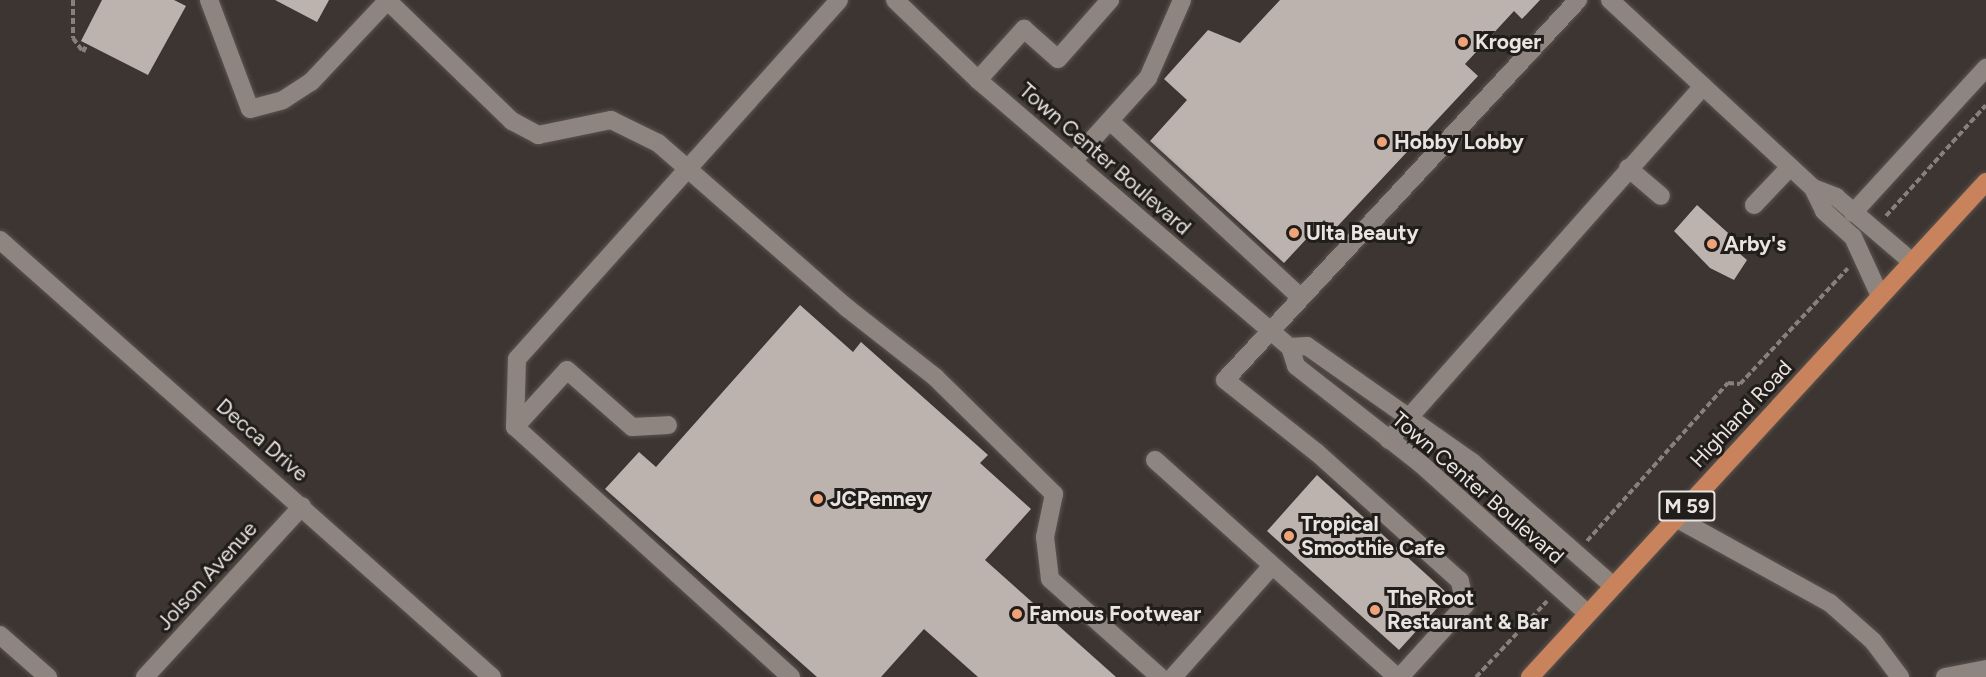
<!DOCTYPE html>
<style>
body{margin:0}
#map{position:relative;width:1986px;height:677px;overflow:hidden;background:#3d3531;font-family:Figtree,sans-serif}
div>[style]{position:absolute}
.building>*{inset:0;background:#bdb3ae}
.path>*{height:4px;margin-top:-2px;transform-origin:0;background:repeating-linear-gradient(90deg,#87817d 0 6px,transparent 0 9px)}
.roads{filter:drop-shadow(0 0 2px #5b5450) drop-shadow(0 0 2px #5b5450)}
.minor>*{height:18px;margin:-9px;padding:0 9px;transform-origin:9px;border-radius:9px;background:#8f8580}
.highway>*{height:18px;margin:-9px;padding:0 9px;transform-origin:9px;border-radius:9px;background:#c9835c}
.dots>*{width:16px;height:16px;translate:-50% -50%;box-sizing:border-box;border:3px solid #211d1b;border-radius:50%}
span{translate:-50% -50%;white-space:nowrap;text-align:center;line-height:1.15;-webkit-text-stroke:6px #211d1b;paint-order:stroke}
.shield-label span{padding:2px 4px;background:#211d1b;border:2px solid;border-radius:4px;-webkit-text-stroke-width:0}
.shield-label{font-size:20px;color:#e9e4e1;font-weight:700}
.poi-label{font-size:21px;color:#e9e4e1;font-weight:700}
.left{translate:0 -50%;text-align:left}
.street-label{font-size:21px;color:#e9e4e1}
</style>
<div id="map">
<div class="building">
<i style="clip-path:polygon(102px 0,174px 0,186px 6px,148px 75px,81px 41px)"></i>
<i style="clip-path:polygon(275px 0,329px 0,317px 22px)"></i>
<i style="clip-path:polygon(1280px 0,1540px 0,1522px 19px,1514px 11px,1465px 64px,1478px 76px,1334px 230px,1324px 220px,1284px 263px,1150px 141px,1187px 100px,1164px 79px,1208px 30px,1240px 43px)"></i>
<i style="clip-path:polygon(1697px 205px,1737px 241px,1732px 247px,1747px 260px,1734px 280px,1710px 268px,1674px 231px)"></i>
<i style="clip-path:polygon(800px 305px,853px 352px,861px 342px,988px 455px,980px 463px,1031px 509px,985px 560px,1116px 677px,978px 677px,924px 629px,881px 677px,817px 677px,605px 489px,639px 452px,656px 467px)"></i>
<i style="clip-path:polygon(1317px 475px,1449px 595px,1399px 650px,1267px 531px)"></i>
</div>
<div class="path">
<i style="left:73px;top:0;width:38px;rotate:90deg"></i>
<i style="left:73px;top:38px;width:17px;rotate:54deg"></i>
<i style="left:83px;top:52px;width:9px;rotate:-63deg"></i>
<i style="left:1886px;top:216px;width:149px;rotate:-48deg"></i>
<i style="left:1587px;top:541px;width:212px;rotate:-48.3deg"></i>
<i style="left:1728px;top:383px;width:12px;rotate:5deg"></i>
<i style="left:1740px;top:384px;width:158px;rotate:-47deg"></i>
<i style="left:1476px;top:677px;width:104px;rotate:-46.9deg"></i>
</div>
<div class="roads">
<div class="minor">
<i style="left:209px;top:0;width:116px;rotate:69.4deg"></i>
<i style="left:250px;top:109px;width:34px;rotate:-15deg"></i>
<i style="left:283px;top:100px;width:33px;rotate:-33deg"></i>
<i style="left:311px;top:82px;width:112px;rotate:-46.8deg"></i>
<i style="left:895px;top:0;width:115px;rotate:43.9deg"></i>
<i style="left:978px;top:80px;width:411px;rotate:40.6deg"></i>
<i style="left:1290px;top:347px;width:20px;rotate:72deg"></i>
<i style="left:1296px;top:366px;width:159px;rotate:38.1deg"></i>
<i style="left:1421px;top:464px;width:224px;rotate:41.9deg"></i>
<i style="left:1610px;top:0;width:277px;rotate:42.8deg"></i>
<i style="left:1813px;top:188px;width:25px;rotate:21deg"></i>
<i style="left:1836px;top:197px;width:100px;rotate:40.5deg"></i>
<i style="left:388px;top:1px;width:173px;rotate:44.1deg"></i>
<i style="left:512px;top:121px;width:30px;rotate:28deg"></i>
<i style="left:538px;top:135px;width:75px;rotate:-11.6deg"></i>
<i style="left:611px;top:120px;width:52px;rotate:26.1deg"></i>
<i style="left:658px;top:143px;width:251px;rotate:41.1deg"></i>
<i style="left:847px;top:308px;width:112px;rotate:38.1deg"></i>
<i style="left:935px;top:377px;width:167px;rotate:44.5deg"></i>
<i style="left:1054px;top:494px;width:44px;rotate:101.8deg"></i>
<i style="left:1045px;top:537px;width:42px;rotate:83.2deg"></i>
<i style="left:1050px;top:579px;width:147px;rotate:41.7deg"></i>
<i style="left:978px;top:80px;width:69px;rotate:-48deg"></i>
<i style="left:1024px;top:29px;width:45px;rotate:41.4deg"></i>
<i style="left:1058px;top:59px;width:79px;rotate:-48.6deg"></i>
<i style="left:1110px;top:121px;width:259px;rotate:42.8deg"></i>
<i style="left:1073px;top:161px;width:112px;rotate:-47.9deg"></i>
<i style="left:1148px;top:78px;width:85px;rotate:-66.4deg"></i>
<i style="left:1628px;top:168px;width:43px;rotate:40.3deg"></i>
<i style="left:1813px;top:188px;width:25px;rotate:64deg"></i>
<i style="left:1824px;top:211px;width:39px;rotate:42deg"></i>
<i style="left:1853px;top:237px;width:65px;rotate:65.4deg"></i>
<i style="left:1754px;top:205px;width:52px;rotate:-46.5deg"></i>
<i style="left:1853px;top:213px;width:197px;rotate:-47.5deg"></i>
<i style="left:0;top:240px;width:658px;rotate:41.61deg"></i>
<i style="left:1290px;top:347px;width:17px;rotate:-3deg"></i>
<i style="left:1307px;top:346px;width:202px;rotate:35.1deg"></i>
<i style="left:1472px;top:462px;width:188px;rotate:41.3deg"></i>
<i style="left:515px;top:427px;width:77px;rotate:-47.6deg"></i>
<i style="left:567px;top:370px;width:86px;rotate:41.2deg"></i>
<i style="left:632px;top:427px;width:36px;rotate:-3deg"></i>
<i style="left:1389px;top:440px;width:473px;rotate:-48.4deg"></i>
<i style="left:1155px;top:460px;width:325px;rotate:41.9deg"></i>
<i style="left:1676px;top:518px;width:176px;rotate:28.9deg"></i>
<i style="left:1830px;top:603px;width:57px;rotate:41.5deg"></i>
<i style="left:1873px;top:641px;width:45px;rotate:53.1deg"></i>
<i style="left:0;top:635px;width:64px;rotate:41.2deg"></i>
<i style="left:145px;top:677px;width:232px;rotate:-47.4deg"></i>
<i style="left:791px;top:677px;width:372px;rotate:-137.8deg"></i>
<i style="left:515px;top:427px;width:68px;rotate:-88.3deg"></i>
<i style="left:517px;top:359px;width:482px;rotate:-48.1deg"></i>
<i style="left:1173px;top:677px;width:149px;rotate:-48.3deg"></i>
<i style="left:1400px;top:677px;width:97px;rotate:-47.9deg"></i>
<i style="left:1465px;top:605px;width:25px;rotate:-102deg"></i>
<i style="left:1460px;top:581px;width:193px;rotate:-138.1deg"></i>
<i style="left:1316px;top:452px;width:116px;rotate:-141.6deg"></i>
<i style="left:1225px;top:380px;width:519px;rotate:-47.11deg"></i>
<i style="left:1945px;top:677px;width:42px;rotate:-11deg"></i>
</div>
<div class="highway">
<i style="left:1530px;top:677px;width:673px;rotate:-47.35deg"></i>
</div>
</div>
<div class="dots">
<i style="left:1463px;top:42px;background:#efa378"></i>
<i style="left:1382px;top:142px;background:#efa378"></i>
<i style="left:1294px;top:233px;background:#efa378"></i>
<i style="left:1712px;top:244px;background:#efa378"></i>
<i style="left:818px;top:499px;background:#efa378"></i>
<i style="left:1289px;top:536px;background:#efa378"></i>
<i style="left:1375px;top:610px;background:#efa378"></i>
<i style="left:1017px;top:614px;background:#efa378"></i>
</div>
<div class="shield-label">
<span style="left:1687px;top:506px">M 59</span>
</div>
<div class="poi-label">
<span class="left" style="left:1475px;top:42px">Kroger</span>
<span class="left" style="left:1394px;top:142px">Hobby Lobby</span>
<span class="left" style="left:1306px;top:233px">Ulta Beauty</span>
<span class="left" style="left:1724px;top:244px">Arby's</span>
<span class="left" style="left:830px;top:499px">JCPenney</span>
<span class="left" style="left:1301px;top:536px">Tropical<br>Smoothie Cafe</span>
<span class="left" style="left:1387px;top:610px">The Root<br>Restaurant &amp; Bar</span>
<span class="left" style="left:1029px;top:614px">Famous Footwear</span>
</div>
<div class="street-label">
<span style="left:1105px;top:159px;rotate:41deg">Town Center Boulevard</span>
<span style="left:1741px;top:414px;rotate:-47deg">Highland Road</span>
<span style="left:262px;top:440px;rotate:41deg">Decca Drive</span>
<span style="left:1478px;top:488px;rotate:41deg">Town Center Boulevard</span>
<span style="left:207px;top:576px;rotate:-48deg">Jolson Avenue</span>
</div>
</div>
